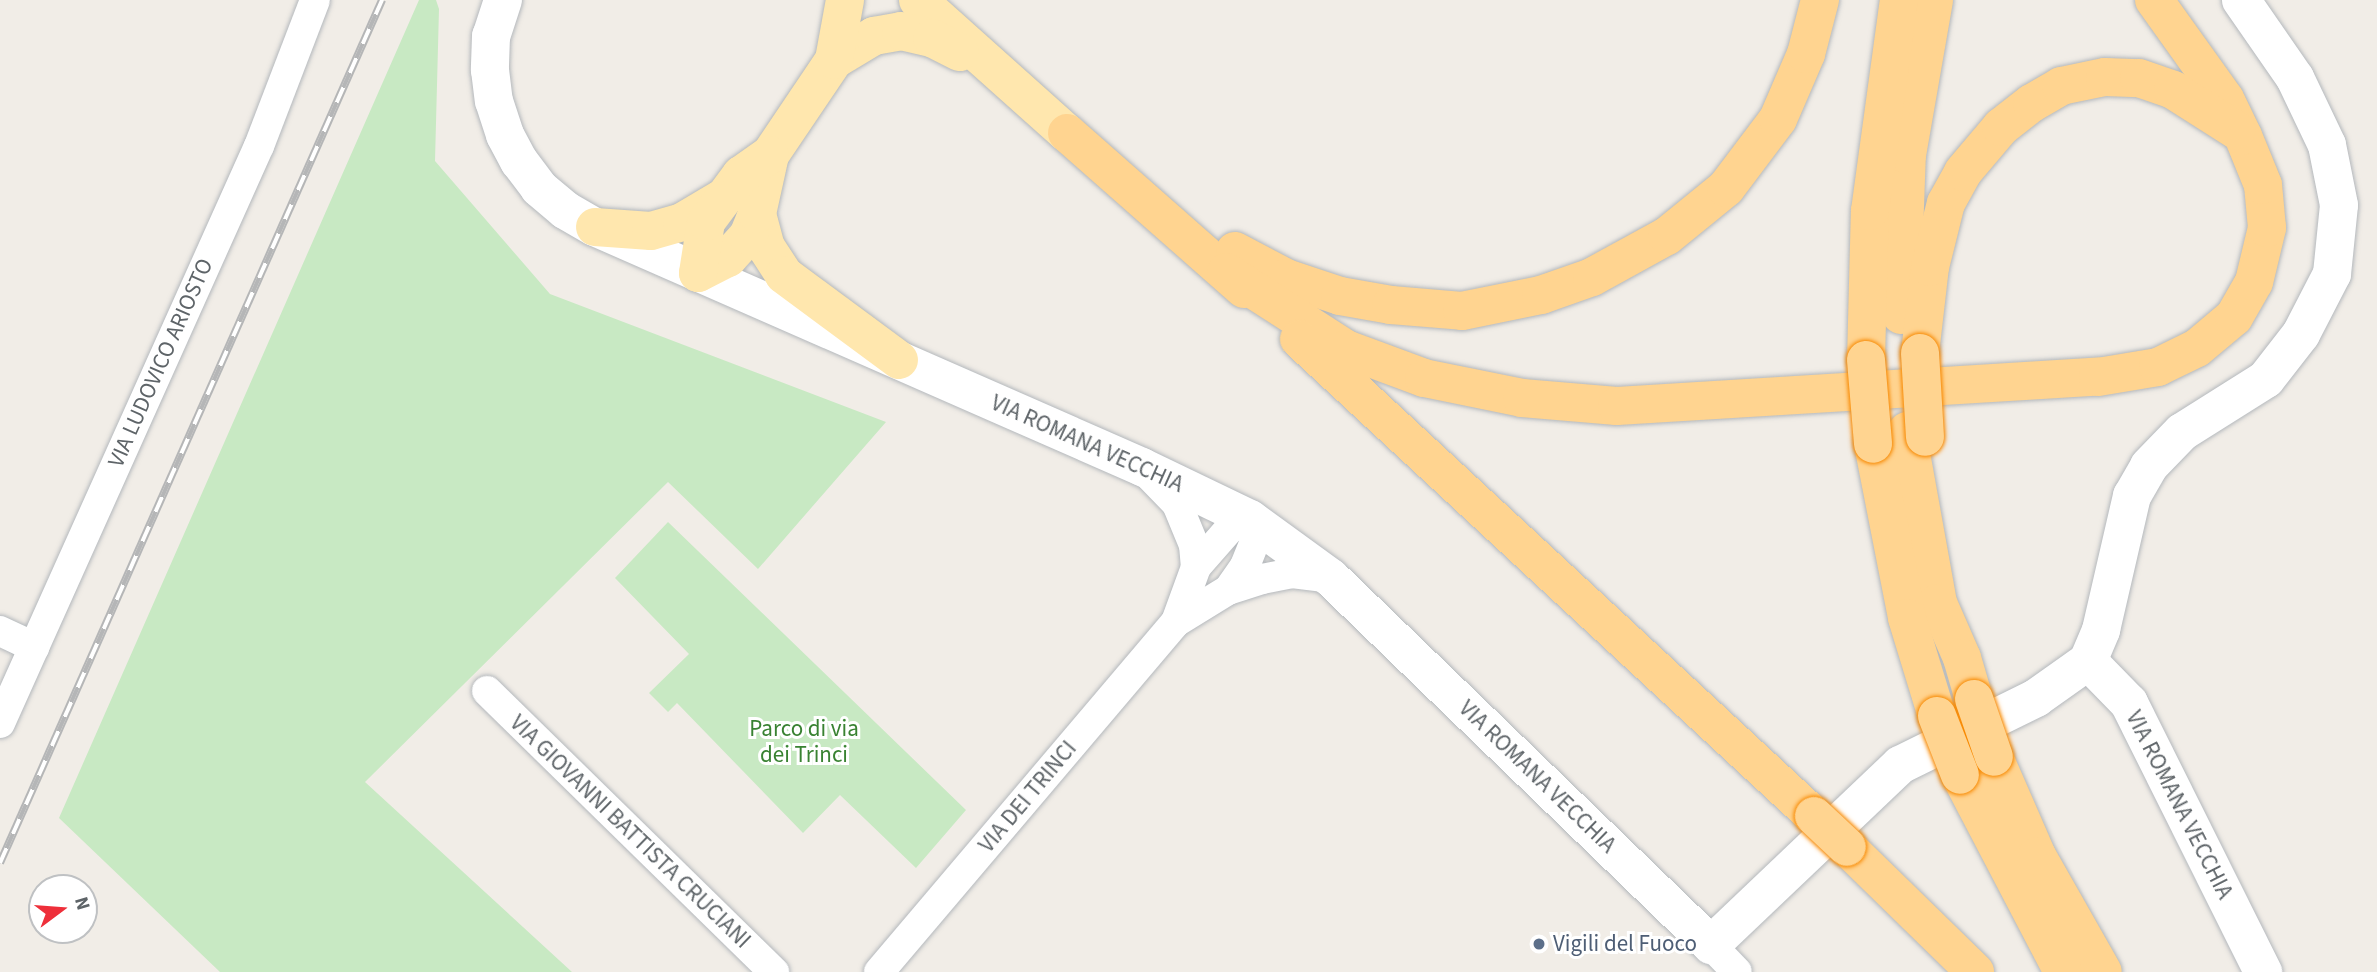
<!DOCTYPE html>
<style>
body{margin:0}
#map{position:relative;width:2377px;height:972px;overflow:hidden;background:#f1ede7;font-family:"Source Sans 3",sans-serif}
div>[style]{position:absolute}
.green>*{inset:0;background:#c8e9c3}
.roads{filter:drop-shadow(0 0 2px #b4b8bc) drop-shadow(0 0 2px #b4b8bc)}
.street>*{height:30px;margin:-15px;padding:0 15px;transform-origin:15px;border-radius:15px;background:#fff}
.secondary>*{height:38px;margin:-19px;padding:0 19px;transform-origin:19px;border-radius:19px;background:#fff}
.primary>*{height:38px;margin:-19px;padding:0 19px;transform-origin:19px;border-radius:19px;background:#ffe7ae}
.highway>*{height:38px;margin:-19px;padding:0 19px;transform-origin:19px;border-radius:19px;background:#ffd490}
.rail>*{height:8px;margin-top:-4px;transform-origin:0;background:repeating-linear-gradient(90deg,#fff 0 16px,#b5b6b7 0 32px);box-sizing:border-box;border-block:2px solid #b5b6b7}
.bridges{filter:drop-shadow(0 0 2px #f88900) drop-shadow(0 0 2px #f88900)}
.highway-bridge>*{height:38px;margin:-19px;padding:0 19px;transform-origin:19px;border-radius:19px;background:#ffd490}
.dots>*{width:19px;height:19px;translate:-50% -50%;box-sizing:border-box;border:4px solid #fff;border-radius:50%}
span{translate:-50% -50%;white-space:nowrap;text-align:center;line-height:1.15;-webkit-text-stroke:6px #fff;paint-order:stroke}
.street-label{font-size:23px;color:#5e6468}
.park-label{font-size:23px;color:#398232}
.service-label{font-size:23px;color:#4e5e75}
.left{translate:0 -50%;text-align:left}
.north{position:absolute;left:28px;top:874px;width:70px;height:70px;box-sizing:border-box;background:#fff;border:2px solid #bfc1c3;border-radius:50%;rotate:74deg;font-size:19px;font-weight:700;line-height:28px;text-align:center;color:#5e6468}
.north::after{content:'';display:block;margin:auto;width:24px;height:32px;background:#ee2f3a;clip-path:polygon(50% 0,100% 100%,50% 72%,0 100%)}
</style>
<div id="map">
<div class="green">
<i style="clip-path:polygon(419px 0,436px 0,439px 9px,435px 161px,550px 294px,886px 422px,758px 569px,668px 482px,365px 782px,572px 972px,220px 972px,59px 818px)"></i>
<i style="clip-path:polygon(668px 522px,966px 810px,916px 868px,840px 795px,803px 833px,677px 703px,668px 712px,649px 693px,689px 654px,615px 578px)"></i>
</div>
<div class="roads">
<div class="street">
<i style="left:1151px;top:477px;width:37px;rotate:46deg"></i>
<i style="left:1177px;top:504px;width:44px;rotate:67.5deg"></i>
<i style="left:1194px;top:545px;width:22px;rotate:85deg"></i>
<i style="left:1176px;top:622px;width:59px;rotate:-70deg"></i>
<i style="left:1196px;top:567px;width:52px;rotate:-48.9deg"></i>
<i style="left:1230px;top:528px;width:22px;rotate:-24deg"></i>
<i style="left:1250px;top:519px;width:23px;rotate:77deg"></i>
<i style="left:1255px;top:541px;width:27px;rotate:112deg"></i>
<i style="left:1245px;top:566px;width:29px;rotate:125deg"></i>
<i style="left:0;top:631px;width:38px;rotate:25deg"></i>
<i style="left:487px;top:691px;width:402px;rotate:44.4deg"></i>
<i style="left:0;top:723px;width:632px;rotate:-65.83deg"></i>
<i style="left:259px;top:146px;width:156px;rotate:-69deg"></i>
<i style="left:1711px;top:945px;width:37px;rotate:46deg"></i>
<i style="left:879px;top:972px;width:459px;rotate:-49.7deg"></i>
<i style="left:1176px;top:622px;width:61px;rotate:-31.6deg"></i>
<i style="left:1228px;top:590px;width:36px;rotate:-18deg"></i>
<i style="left:1262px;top:579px;width:31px;rotate:-11deg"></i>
<i style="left:1292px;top:573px;width:39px;rotate:7deg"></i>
</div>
<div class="secondary">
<i style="left:503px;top:0;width:38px;rotate:108deg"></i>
<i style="left:491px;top:36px;width:34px;rotate:92deg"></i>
<i style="left:490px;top:70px;width:31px;rotate:83deg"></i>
<i style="left:494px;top:101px;width:36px;rotate:72deg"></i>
<i style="left:505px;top:135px;width:30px;rotate:62deg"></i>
<i style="left:519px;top:161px;width:34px;rotate:53deg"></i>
<i style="left:539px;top:188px;width:34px;rotate:40deg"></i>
<i style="left:565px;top:210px;width:34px;rotate:30deg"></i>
<i style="left:595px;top:227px;width:597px;rotate:23.69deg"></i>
<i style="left:1142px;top:467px;width:120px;rotate:25.7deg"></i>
<i style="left:1250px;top:519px;width:100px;rotate:36.1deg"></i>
<i style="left:1331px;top:578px;width:528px;rotate:44deg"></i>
<i style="left:1711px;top:945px;width:261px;rotate:-43.6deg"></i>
<i style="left:1900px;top:765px;width:152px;rotate:-26.2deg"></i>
<i style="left:2036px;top:698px;width:64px;rotate:-35.4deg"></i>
<i style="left:2088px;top:661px;width:34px;rotate:-67deg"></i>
<i style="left:2101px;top:630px;width:138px;rotate:-77deg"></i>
<i style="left:2132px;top:496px;width:34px;rotate:-60deg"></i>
<i style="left:2149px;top:466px;width:47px;rotate:-45.9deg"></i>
<i style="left:2182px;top:432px;width:99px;rotate:-32.2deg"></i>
<i style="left:2266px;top:379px;width:57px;rotate:-52.1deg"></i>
<i style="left:2301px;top:334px;width:68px;rotate:-62.7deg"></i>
<i style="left:2332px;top:274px;width:69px;rotate:-84.2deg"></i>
<i style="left:2339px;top:205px;width:61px;rotate:-101.3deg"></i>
<i style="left:2327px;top:145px;width:74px;rotate:-115.5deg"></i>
<i style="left:2295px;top:78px;width:95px;rotate:-124.7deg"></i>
<i style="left:2088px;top:661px;width:59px;rotate:45.7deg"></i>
<i style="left:2129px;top:703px;width:301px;rotate:63.5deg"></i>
</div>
<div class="primary">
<i style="left:918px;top:0;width:200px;rotate:41.8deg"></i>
<i style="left:834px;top:60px;width:47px;rotate:-31deg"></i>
<i style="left:874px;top:36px;width:27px;rotate:-10deg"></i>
<i style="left:901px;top:31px;width:32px;rotate:13deg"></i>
<i style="left:932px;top:38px;width:31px;rotate:27deg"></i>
<i style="left:757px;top:214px;width:34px;rotate:75deg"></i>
<i style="left:766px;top:247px;width:33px;rotate:57deg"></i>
<i style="left:784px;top:275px;width:143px;rotate:36.5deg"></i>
<i style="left:595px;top:227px;width:56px;rotate:4.1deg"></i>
<i style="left:651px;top:231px;width:32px;rotate:-16deg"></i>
<i style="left:682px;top:222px;width:45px;rotate:-30.5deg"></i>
<i style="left:698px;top:273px;width:34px;rotate:-27deg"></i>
<i style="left:728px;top:258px;width:30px;rotate:-48deg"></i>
<i style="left:748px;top:236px;width:24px;rotate:-68deg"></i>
<i style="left:757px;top:214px;width:60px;rotate:-77.6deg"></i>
<i style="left:770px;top:155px;width:115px;rotate:-56deg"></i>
<i style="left:834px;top:60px;width:61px;rotate:-79.6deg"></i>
<i style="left:698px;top:273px;width:52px;rotate:-81.1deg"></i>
<i style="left:706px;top:222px;width:59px;rotate:-53.3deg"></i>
<i style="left:741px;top:175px;width:35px;rotate:-35deg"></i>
</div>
<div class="highway">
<i style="left:1067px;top:133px;width:236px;rotate:41.4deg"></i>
<i style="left:1235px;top:251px;width:58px;rotate:27.9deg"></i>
<i style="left:1286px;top:278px;width:57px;rotate:18.4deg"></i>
<i style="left:1340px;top:296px;width:52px;rotate:10deg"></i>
<i style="left:1391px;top:305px;width:71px;rotate:4.8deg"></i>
<i style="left:1462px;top:311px;width:81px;rotate:-11.4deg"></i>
<i style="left:1541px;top:295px;width:54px;rotate:-19.4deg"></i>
<i style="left:1592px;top:277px;width:85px;rotate:-28.7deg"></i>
<i style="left:1667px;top:236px;width:76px;rotate:-39.1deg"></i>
<i style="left:1726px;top:188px;width:86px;rotate:-53deg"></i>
<i style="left:1778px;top:119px;width:71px;rotate:-66.7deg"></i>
<i style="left:1806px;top:54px;width:56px;rotate:-75.5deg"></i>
<i style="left:1226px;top:272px;width:143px;rotate:32.7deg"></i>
<i style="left:1346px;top:349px;width:83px;rotate:20.4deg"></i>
<i style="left:1424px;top:378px;width:100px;rotate:11.5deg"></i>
<i style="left:1522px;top:398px;width:95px;rotate:4.8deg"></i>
<i style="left:1617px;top:406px;width:482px;rotate:-3.5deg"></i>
<i style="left:2098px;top:377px;width:61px;rotate:-9.5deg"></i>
<i style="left:2158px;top:367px;width:43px;rotate:-26deg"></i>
<i style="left:2197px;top:348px;width:48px;rotate:-40deg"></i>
<i style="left:2234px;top:317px;width:40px;rotate:-60.3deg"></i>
<i style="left:2254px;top:282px;width:56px;rotate:-76.5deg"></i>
<i style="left:2267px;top:228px;width:43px;rotate:-95.3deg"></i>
<i style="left:2263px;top:185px;width:53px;rotate:-112.2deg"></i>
<i style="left:2243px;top:136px;width:41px;rotate:-115.9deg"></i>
<i style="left:2225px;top:99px;width:122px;rotate:-125.6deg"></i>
<i style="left:1901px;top:315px;width:160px;rotate:-87.9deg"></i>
<i style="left:1907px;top:155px;width:157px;rotate:-80.1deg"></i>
<i style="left:1299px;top:339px;width:702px;rotate:42.81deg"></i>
<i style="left:1920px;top:353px;width:87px;rotate:-83.4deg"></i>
<i style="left:1930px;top:267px;width:66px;rotate:-76deg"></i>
<i style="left:1946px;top:203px;width:35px;rotate:-61deg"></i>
<i style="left:1963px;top:172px;width:59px;rotate:-49.8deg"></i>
<i style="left:2001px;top:127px;width:39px;rotate:-38deg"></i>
<i style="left:2032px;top:103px;width:34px;rotate:-30deg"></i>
<i style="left:2061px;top:86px;width:45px;rotate:-11.6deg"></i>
<i style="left:2105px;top:77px;width:34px;rotate:2deg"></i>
<i style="left:2139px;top:78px;width:36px;rotate:19deg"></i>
<i style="left:2173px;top:90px;width:75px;rotate:32.4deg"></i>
<i style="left:1866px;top:360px;width:149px;rotate:-88.5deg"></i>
<i style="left:1870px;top:211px;width:213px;rotate:-82.2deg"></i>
<i style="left:1907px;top:431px;width:175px;rotate:79.8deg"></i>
<i style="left:1938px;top:603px;width:60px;rotate:66.4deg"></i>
<i style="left:1962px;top:658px;width:43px;rotate:73.7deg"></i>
<i style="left:1873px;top:444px;width:177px;rotate:78.9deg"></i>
<i style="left:1907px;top:618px;width:102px;rotate:73deg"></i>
<i style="left:1994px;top:757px;width:108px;rotate:66.5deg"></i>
<i style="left:2037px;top:856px;width:133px;rotate:60.4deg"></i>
<i style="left:1960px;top:775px;width:222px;rotate:62.4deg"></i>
<i style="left:1847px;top:847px;width:179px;rotate:44.3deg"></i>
</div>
</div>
<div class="rail">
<i style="left:0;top:863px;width:944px;rotate:-66.12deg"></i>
</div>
<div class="bridges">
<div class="highway-bridge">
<i style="left:1920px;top:353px;width:84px;rotate:86.6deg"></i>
<i style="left:1866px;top:360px;width:84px;rotate:85.2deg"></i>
<i style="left:1974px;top:699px;width:61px;rotate:71deg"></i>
<i style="left:1937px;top:716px;width:63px;rotate:68.7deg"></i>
<i style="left:1814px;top:816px;width:45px;rotate:43.2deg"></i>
</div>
</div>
<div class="dots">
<i style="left:1539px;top:944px;background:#5c6f8a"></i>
</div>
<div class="street-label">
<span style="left:161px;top:363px;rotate:-66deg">VIA LUDOVICO ARIOSTO</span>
<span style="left:1087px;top:444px;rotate:24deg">VIA ROMANA VECCHIA</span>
<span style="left:1537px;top:777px;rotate:44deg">VIA ROMANA VECCHIA</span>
<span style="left:1028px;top:797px;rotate:-50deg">VIA DEI TRINCI</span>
<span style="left:2179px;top:805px;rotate:63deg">VIA ROMANA VECCHIA</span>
<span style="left:630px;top:832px;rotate:44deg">VIA GIOVANNI BATTISTA CRUCIANI</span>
</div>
<div class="park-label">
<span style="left:804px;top:742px">Parco di via<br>dei Trinci</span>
</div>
<div class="service-label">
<span class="left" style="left:1553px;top:944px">Vigili del Fuoco</span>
</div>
<div class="north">N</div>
</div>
